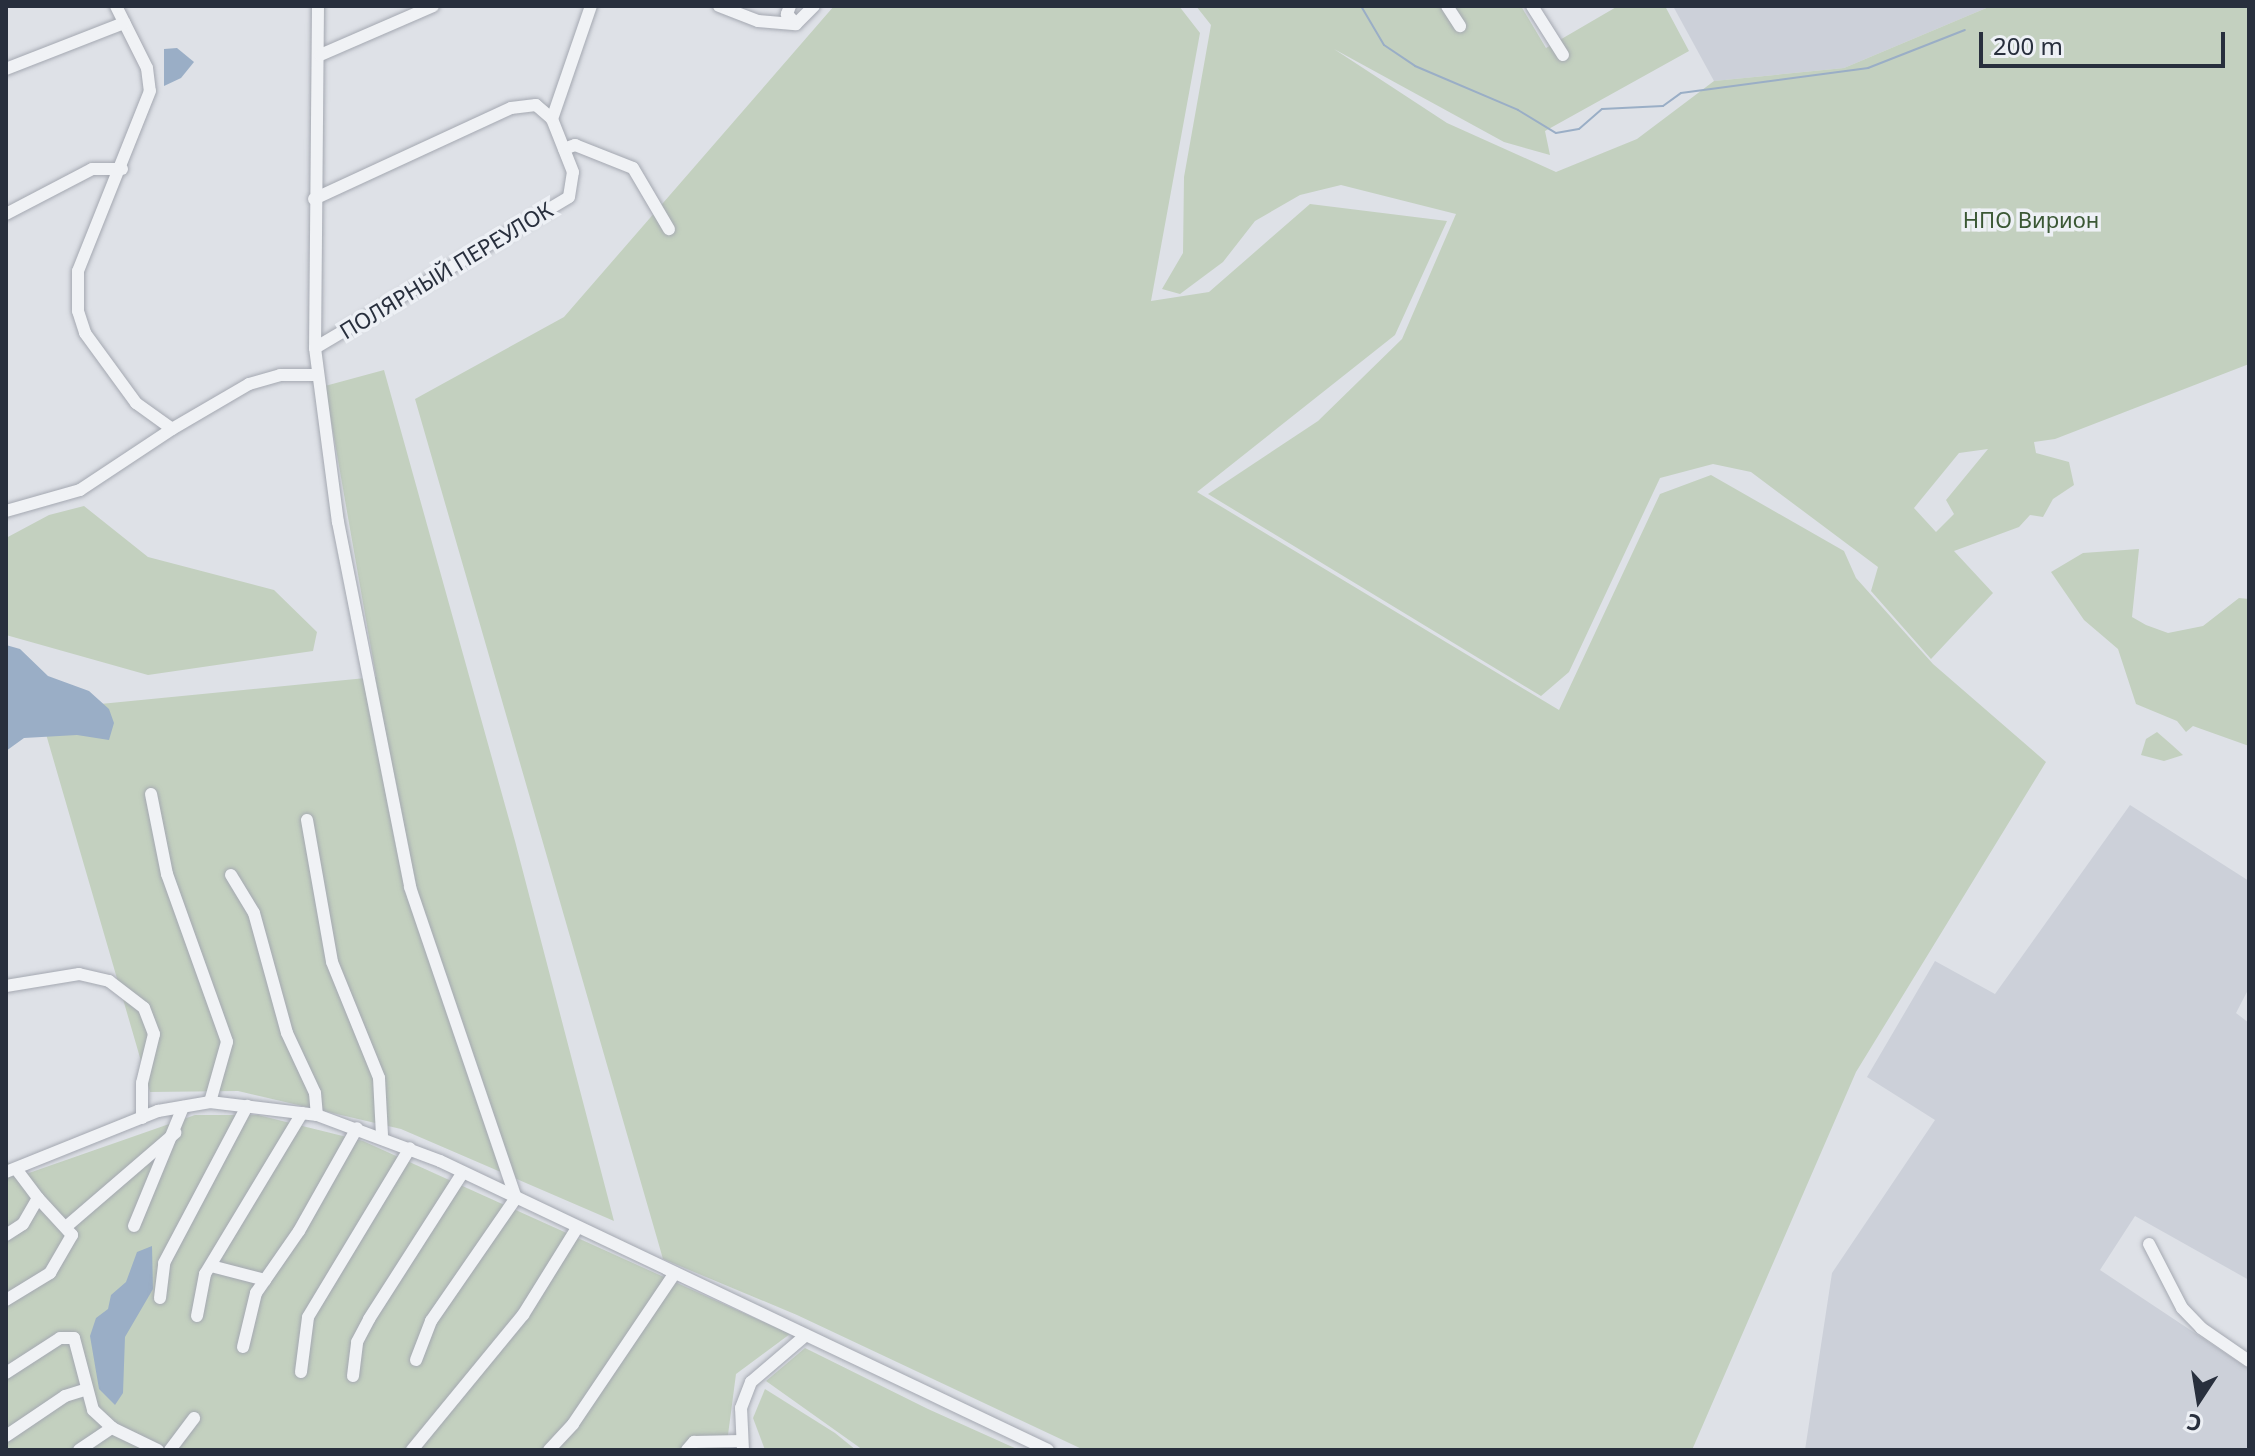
<!DOCTYPE html>
<meta charset="utf-8">
<style>
body{margin:0}
#map{position:relative;width:2255px;height:1456px;overflow:hidden;background:#dee1e7;font-family:"Noto Sans",sans-serif}
div>[style]{position:absolute}
.built>*{inset:0;background:#ccd0d9}
.green>*{inset:0;background:#c3d0bf}
.water>*{inset:0;background:#9aaec6}
.stream>*{height:2px;margin:-1px;padding:0 1px;transform-origin:1px;border-radius:1px;background:#9aaec6}
.roads{filter:drop-shadow(0 0 2px #a4a8b1) drop-shadow(0 0 2px #a4a8b1)}
.minor>*{height:12px;margin:-6px;padding:0 6px;transform-origin:6px;border-radius:6px;background:#f0f2f5}
span{translate:-50% -50%;white-space:nowrap;text-align:center;line-height:1.15;-webkit-text-stroke:7px #edf0f5;paint-order:stroke}
.park-label{font-size:22px;color:#3b5835}
.street-label{font-size:22px;color:#282f3d}
.frame{position:absolute;inset:0;border:8px solid #282f3d;pointer-events:none}
.north{position:absolute;left:2159px;top:1360px;width:80px;height:80px;-webkit-text-stroke:6px #edf0f5;paint-order:stroke;rotate:192deg;font-size:22px;font-weight:700;line-height:32px;text-align:center;color:#282f3d}
.north::after{content:'';display:block;margin:auto;width:28px;height:36px;background:#282f3d;clip-path:polygon(50% 0,100% 100%,50% 72%,0 100%)}
.scale{position:absolute;left:1979px;top:32px;width:246px;height:36px;box-sizing:border-box;border:4px solid #282f3d;border-top:0;padding-left:10px;font-size:24px;line-height:28px;white-space:nowrap;color:#282f3d;-webkit-text-stroke:6px #edf0f5;paint-order:stroke}
</style>
<div id="map">
<div class="built">
<i style="clip-path:polygon(1673px 6px,1991px 6px,1844px 68px,1714px 81px)"></i>
<i style="clip-path:polygon(2130px 805px,2249px 881px,2249px 988px,2236px 1013px,2249px 1023px,2249px 1280px,2135px 1216px,2100px 1270px,2249px 1369px,2249px 1450px,1805px 1450px,1832px 1273px,1935px 1120px,1867px 1077px,1935px 961px,1995px 994px)"></i>
</div>
<div class="green">
<i style="clip-path:polygon(834px 6px,1179px 6px,1200px 33px,1151px 301px,1209px 292px,1310px 204px,1447px 221px,1395px 335px,1197px 492px,1559px 710px,1660px 494px,1711px 475px,1844px 551px,1856px 578px,1933px 664px,2046px 762px,1856px 1072px,1692px 1450px,1084px 1450px,797px 1315px,663px 1259px,415px 399px,564px 317px)"></i>
<i style="clip-path:polygon(evenodd,1196px 6px,1521px 6px,1546px 48px,1618px 6px,1665px 6px,1689px 51px,1545px 131px,1550px 155px,1504px 142px,1334px 49px,1447px 123px,1556px 172px,1637px 139px,1714px 81px,1844px 68px,1991px 6px,2249px 6px,2249px 364px,2055px 439px,2034px 442px,2036px 453px,2069px 462px,2074px 485px,2053px 499px,2043px 517px,2030px 515px,2019px 527px,1954px 551px,1993px 593px,1931px 659px,1871px 591px,1878px 567px,1751px 472px,1713px 464px,1660px 478px,1569px 672px,1541px 696px,1208px 494px,1318px 421px,1402px 339px,1456px 214px,1341px 185px,1300px 195px,1255px 221px,1223px 262px,1180px 294px,1162px 289px,1183px 253px,1184px 177px,1211px 25px,1196px 6px,1988px 449px,1946px 500px,1954px 514px,1936px 532px,1914px 508px,1959px 453px,1988px 449px)"></i>
<i style="clip-path:polygon(384px 370px,515px 841px,614px 1221px,401px 1129px,238px 1091px,150px 1092px,39px 710px,376px 677px,325px 386px)"></i>
<i style="clip-path:polygon(84px 506px,148px 557px,274px 590px,317px 632px,313px 651px,148px 675px,6px 635px,6px 538px,49px 515px)"></i>
<i style="clip-path:polygon(2139px 549px,2132px 617px,2146px 625px,2168px 633px,2203px 626px,2239px 598px,2249px 599px,2249px 746px,2193px 726px,2186px 732px,2177px 721px,2136px 704px,2118px 649px,2084px 620px,2051px 572px,2083px 553px)"></i>
<i style="clip-path:polygon(2157px 732px,2172px 745px,2183px 755px,2164px 761px,2141px 755px,2146px 739px)"></i>
<i style="clip-path:polygon(195px 1115px,258px 1115px,363px 1141px,790px 1334px,736px 1374px,726px 1450px,6px 1450px,6px 1161px,26px 1174px)"></i>
<i style="clip-path:polygon(805px 1348px,928px 1409px,1019px 1450px,863px 1450px,766px 1381px)"></i>
<i style="clip-path:polygon(765px 1389px,835px 1433px,856px 1450px,765px 1450px,753px 1418px)"></i>
</div>
<div class="water">
<i style="clip-path:polygon(177px 48px,194px 62px,181px 78px,164px 86px,164px 49px)"></i>
<i style="clip-path:polygon(6px 645px,20px 649px,48px 676px,89px 691px,109px 709px,114px 723px,109px 740px,77px 735px,24px 738px,6px 751px)"></i>
<i style="clip-path:polygon(152px 1246px,153px 1289px,125px 1337px,123px 1393px,115px 1405px,99px 1389px,90px 1336px,96px 1318px,108px 1309px,111px 1295px,126px 1282px,137px 1252px)"></i>
</div>
<div class="stream">
<i style="left:1361px;top:6px;width:45px;rotate:59.5deg"></i>
<i style="left:1384px;top:45px;width:37px;rotate:34deg"></i>
<i style="left:1415px;top:66px;width:112px;rotate:23.1deg"></i>
<i style="left:1518px;top:110px;width:44px;rotate:31.2deg"></i>
<i style="left:1556px;top:133px;width:23px;rotate:-10deg"></i>
<i style="left:1579px;top:129px;width:30px;rotate:-41deg"></i>
<i style="left:1602px;top:109px;width:61px;rotate:-2.8deg"></i>
<i style="left:1663px;top:106px;width:22px;rotate:-36deg"></i>
<i style="left:1681px;top:93px;width:189px;rotate:-7.6deg"></i>
<i style="left:1868px;top:68px;width:104px;rotate:-21.4deg"></i>
</div>
<div class="roads">
<div class="minor">
<i style="left:116px;top:6px;width:69px;rotate:63.4deg"></i>
<i style="left:147px;top:68px;width:23px;rotate:83deg"></i>
<i style="left:150px;top:91px;width:194px;rotate:111.8deg"></i>
<i style="left:78px;top:271px;width:40px;rotate:90deg"></i>
<i style="left:78px;top:311px;width:23px;rotate:72deg"></i>
<i style="left:85px;top:333px;width:87px;rotate:53.9deg"></i>
<i style="left:136px;top:403px;width:44px;rotate:35.8deg"></i>
<i style="left:172px;top:429px;width:89px;rotate:-30.3deg"></i>
<i style="left:249px;top:384px;width:32px;rotate:-16deg"></i>
<i style="left:280px;top:375px;width:37px"></i>
<i style="left:318px;top:6px;width:342px;rotate:90.5deg"></i>
<i style="left:315px;top:348px;width:176px;rotate:82.5deg"></i>
<i style="left:338px;top:522px;width:372px;rotate:78.8deg"></i>
<i style="left:410px;top:887px;width:329px;rotate:71.2deg"></i>
<i style="left:719px;top:6px;width:42px;rotate:21deg"></i>
<i style="left:758px;top:21px;width:38px;rotate:5deg"></i>
<i style="left:796px;top:24px;width:25px;rotate:-45deg"></i>
<i style="left:790px;top:6px;width:9px;rotate:111deg"></i>
<i style="left:787px;top:14px;width:13px;rotate:48deg"></i>
<i style="left:1447px;top:6px;width:24px;rotate:57deg"></i>
<i style="left:1532px;top:6px;width:58px;rotate:57.7deg"></i>
<i style="left:320px;top:55px;width:123px;rotate:-23.4deg"></i>
<i style="left:6px;top:69px;width:127px;rotate:-21.3deg"></i>
<i style="left:564px;top:149px;width:12px;rotate:-20deg"></i>
<i style="left:575px;top:145px;width:62px;rotate:21.6deg"></i>
<i style="left:633px;top:168px;width:71px;rotate:59.5deg"></i>
<i style="left:314px;top:199px;width:217px;rotate:-24.8deg"></i>
<i style="left:511px;top:108px;width:25px;rotate:-7deg"></i>
<i style="left:536px;top:105px;width:21px;rotate:41deg"></i>
<i style="left:6px;top:214px;width:97px;rotate:-27.6deg"></i>
<i style="left:92px;top:169px;width:30px"></i>
<i style="left:315px;top:348px;width:295px;rotate:-30.7deg"></i>
<i style="left:569px;top:197px;width:25px;rotate:-81deg"></i>
<i style="left:573px;top:172px;width:57px;rotate:-111.6deg"></i>
<i style="left:552px;top:119px;width:120px;rotate:-71deg"></i>
<i style="left:6px;top:511px;width:77px;rotate:-15.8deg"></i>
<i style="left:80px;top:490px;width:110px;rotate:-33.5deg"></i>
<i style="left:151px;top:794px;width:82px;rotate:78.7deg"></i>
<i style="left:167px;top:874px;width:178px;rotate:70.3deg"></i>
<i style="left:227px;top:1042px;width:62px;rotate:105.8deg"></i>
<i style="left:307px;top:820px;width:144px;rotate:80deg"></i>
<i style="left:332px;top:962px;width:125px;rotate:67.9deg"></i>
<i style="left:379px;top:1078px;width:58px;rotate:87deg"></i>
<i style="left:231px;top:875px;width:44px;rotate:58.8deg"></i>
<i style="left:254px;top:913px;width:124px;rotate:74.6deg"></i>
<i style="left:287px;top:1033px;width:66px;rotate:65deg"></i>
<i style="left:315px;top:1093px;width:22px;rotate:85deg"></i>
<i style="left:6px;top:986px;width:74px;rotate:-9.3deg"></i>
<i style="left:79px;top:974px;width:31px;rotate:13deg"></i>
<i style="left:109px;top:981px;width:44px;rotate:37.6deg"></i>
<i style="left:144px;top:1008px;width:28px;rotate:69deg"></i>
<i style="left:154px;top:1034px;width:50px;rotate:103.8deg"></i>
<i style="left:142px;top:1083px;width:35px;rotate:90deg"></i>
<i style="left:6px;top:1172px;width:164px;rotate:-21.9deg"></i>
<i style="left:158px;top:1111px;width:53px;rotate:-9.8deg"></i>
<i style="left:210px;top:1102px;width:108px;rotate:6.9deg"></i>
<i style="left:317px;top:1115px;width:131px;rotate:20.5deg"></i>
<i style="left:440px;top:1161px;width:673px;rotate:25.42deg"></i>
<i style="left:67px;top:1226px;width:143px;rotate:-40.7deg"></i>
<i style="left:134px;top:1226px;width:129px;rotate:-67.6deg"></i>
<i style="left:6px;top:1235px;width:20px;rotate:-33deg"></i>
<i style="left:23px;top:1224px;width:30px;rotate:-60deg"></i>
<i style="left:38px;top:1198px;width:36px;rotate:-127deg"></i>
<i style="left:2149px;top:1244px;width:72px;rotate:62.7deg"></i>
<i style="left:2182px;top:1308px;width:28px;rotate:46deg"></i>
<i style="left:2201px;top:1328px;width:58px;rotate:34.5deg"></i>
<i style="left:211px;top:1266px;width:56px;rotate:14.5deg"></i>
<i style="left:160px;top:1298px;width:35px;rotate:-83deg"></i>
<i style="left:164px;top:1263px;width:178px;rotate:-62.1deg"></i>
<i style="left:6px;top:1300px;width:52px;rotate:-31.5deg"></i>
<i style="left:50px;top:1273px;width:44px;rotate:-59.9deg"></i>
<i style="left:72px;top:1235px;width:50px;rotate:-132.6deg"></i>
<i style="left:197px;top:1316px;width:43px;rotate:-79.2deg"></i>
<i style="left:205px;top:1274px;width:188px;rotate:-58.9deg"></i>
<i style="left:243px;top:1347px;width:56px;rotate:-76.5deg"></i>
<i style="left:256px;top:1293px;width:75px;rotate:-55.3deg"></i>
<i style="left:299px;top:1231px;width:118px;rotate:-60.6deg"></i>
<i style="left:416px;top:1360px;width:42px;rotate:-69deg"></i>
<i style="left:431px;top:1321px;width:150px;rotate:-55.4deg"></i>
<i style="left:301px;top:1372px;width:55px;rotate:-82.7deg"></i>
<i style="left:308px;top:1317px;width:197px;rotate:-58.9deg"></i>
<i style="left:6px;top:1373px;width:64px;rotate:-32.9deg"></i>
<i style="left:60px;top:1338px;width:14px"></i>
<i style="left:74px;top:1338px;width:74px;rotate:75.2deg"></i>
<i style="left:93px;top:1410px;width:26px;rotate:43deg"></i>
<i style="left:112px;top:1428px;width:51px;rotate:25.6deg"></i>
<i style="left:353px;top:1376px;width:34px;rotate:-83deg"></i>
<i style="left:357px;top:1342px;width:26px;rotate:-62deg"></i>
<i style="left:369px;top:1319px;width:174px;rotate:-57.4deg"></i>
<i style="left:6px;top:1436px;width:71px;rotate:-34.1deg"></i>
<i style="left:65px;top:1396px;width:21px;rotate:-17deg"></i>
<i style="left:79px;top:1450px;width:40px;rotate:-34deg"></i>
<i style="left:170px;top:1450px;width:40px;rotate:-53deg"></i>
<i style="left:412px;top:1450px;width:175px;rotate:-50.6deg"></i>
<i style="left:523px;top:1315px;width:102px;rotate:-58.2deg"></i>
<i style="left:549px;top:1450px;width:35px;rotate:-47deg"></i>
<i style="left:573px;top:1424px;width:182px;rotate:-56deg"></i>
<i style="left:687px;top:1450px;width:11px;rotate:-49deg"></i>
<i style="left:694px;top:1442px;width:47px;rotate:-1.2deg"></i>
<i style="left:743px;top:1450px;width:42px;rotate:-92.7deg"></i>
<i style="left:741px;top:1408px;width:28px;rotate:-69deg"></i>
<i style="left:751px;top:1382px;width:72px;rotate:-40.5deg"></i>
</div>
</div>
<div class="park-label">
<span style="left:2031px;top:220px">НПО Вирион</span>
</div>
<div class="street-label">
<span style="left:446px;top:270px;rotate:-31deg">ПОЛЯРНЫЙ ПЕРЕУЛОК</span>
</div>
<div class="frame"></div>
<div class="north">С</div>
<div class="scale">200 m</div>
</div>
